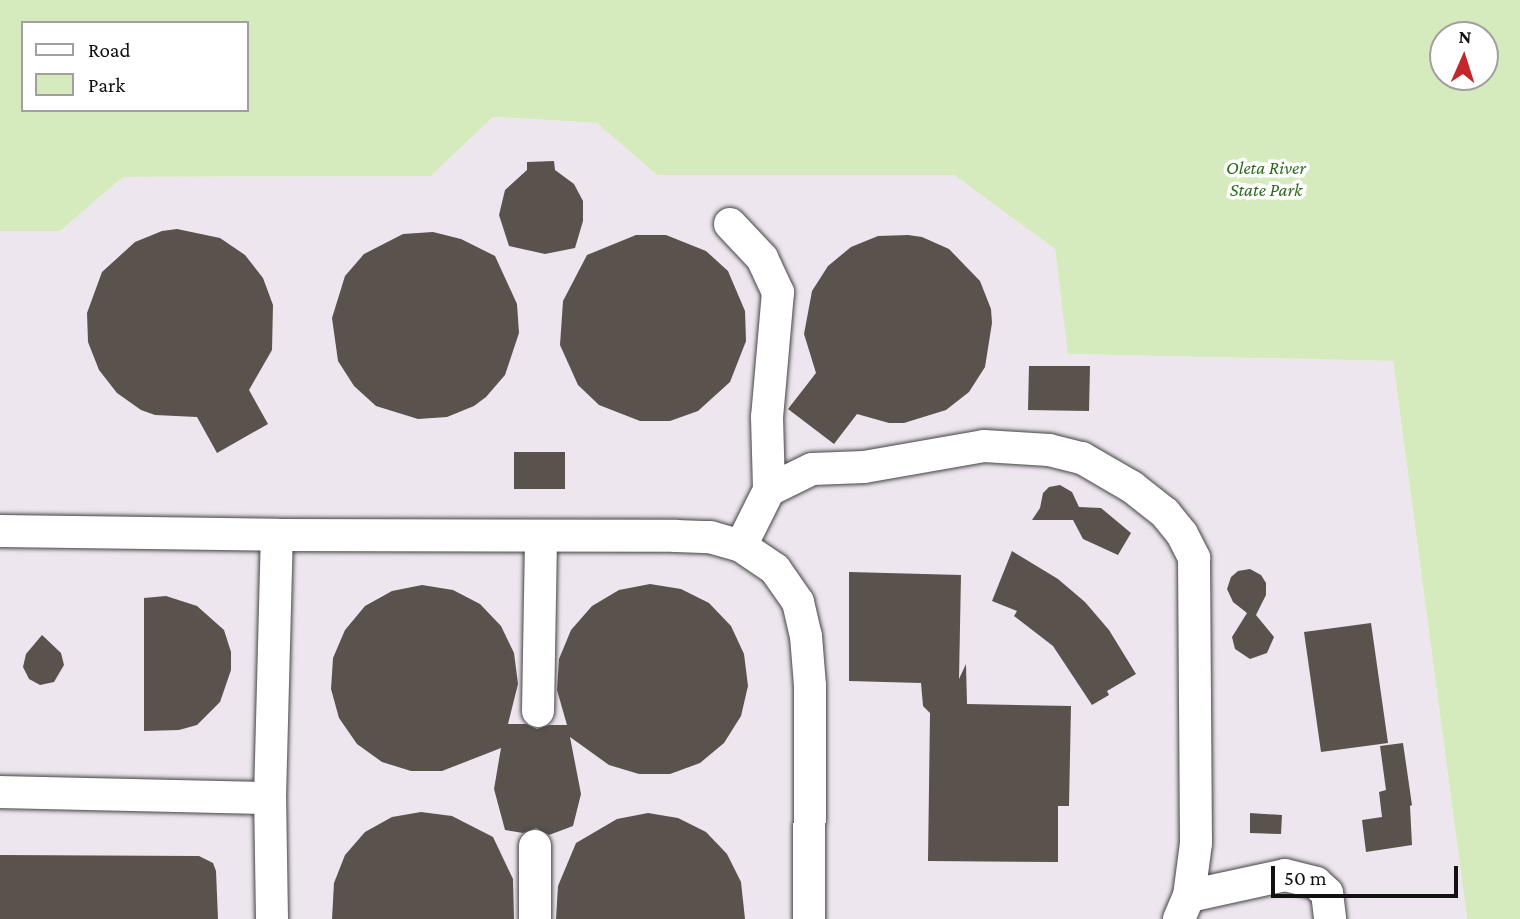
<!DOCTYPE html>
<style>
body{margin:0}
#map{position:relative;width:1520px;height:919px;overflow:hidden;background:#fffdf5;font-family:"Crimson Pro",serif}
div>[style]{position:absolute}
.industrial>*{inset:0;background:#eee6ef}
.green>*{inset:0;background:#d5ebbd}
.building>*{inset:0;background:#5a524d}
.roads{filter:drop-shadow(0 0 2px #444) drop-shadow(0 0 2px #444)}
.minor>*{height:32px;margin:-16px;padding:0 16px;transform-origin:16px;border-radius:16px;background:#fff}
span{translate:-50% -50%;white-space:nowrap;text-align:center;line-height:1.15;-webkit-text-stroke:7px #fff;paint-order:stroke}
.park-label{font-size:19px;color:#2f6b1f;font-style:italic}
.legend{position:absolute;left:21px;top:21px;width:228px;height:91px;box-sizing:border-box;background:#fff;border:2px solid #a0a0a0;margin:0;padding:9px 12px;list-style:none;font-size:21px;color:#111}
.legend li{display:flex;align-items:center;gap:14px;height:35px}
.legend b{width:35px;border:2px solid #a0a0a0}
.north{position:absolute;left:1429px;top:21px;width:70px;height:70px;box-sizing:border-box;background:#fff;border:2px solid #a0a0a0;border-radius:50%;rotate:3deg;font-size:19px;font-weight:700;line-height:28px;text-align:center;color:#111}
.north::after{content:'';display:block;margin:auto;width:24px;height:32px;background:#c4262e;clip-path:polygon(50% 0,100% 100%,50% 72%,0 100%)}
.scale{position:absolute;left:1271px;top:866px;width:187px;height:32px;box-sizing:border-box;border:4px solid #111;border-top:0;padding-left:9px;font-size:21px;line-height:24px;white-space:nowrap;color:#111;-webkit-text-stroke:5px #fff;paint-order:stroke}
</style>
<div id="map">
<div class="industrial">
<i style="clip-path:polygon(493px 117px,598px 123px,657px 175px,954px 175px,1055px 249px,1069px 354px,1393px 361px,1467px 919px,0 919px,0 231px,60px 231px,123px 177px,431px 176px)"></i>
</div>
<div class="green">
<i style="clip-path:polygon(evenodd,0 0,1520px 0,1520px 919px,1467px 919px,1393px 361px,1068px 354px,1055px 249px,954px 175px,657px 175px,597px 123px,493px 117px,431px 176px,123px 177px,60px 231px,0 231px,0 0,23px 23px,247px 23px,247px 110px,23px 110px,23px 23px,0 0,1443px 35px,1485px 35px,1485px 77px,1443px 77px,1443px 35px)"></i>
</div>
<div class="building">
<i style="clip-path:polygon(554px 161px,555px 170px,574px 184px,583px 201px,583px 221px,575px 248px,545px 254px,509px 246px,499px 215px,505px 190px,527px 170px,527px 162px)"></i>
<i style="clip-path:polygon(177px 229px,220px 238px,245px 255px,263px 278px,273px 305px,272px 350px,249px 390px,268px 424px,217px 453px,197px 417px,155px 415px,141px 410px,117px 393px,99px 370px,88px 342px,87px 313px,102px 272px,135px 242px,162px 231px)"></i>
<i style="clip-path:polygon(433px 232px,461px 239px,495px 256px,517px 304px,519px 333px,505px 375px,486px 397px,474px 406px,447px 417px,418px 419px,376px 406px,354px 386px,338px 361px,332px 318px,345px 276px,364px 254px,403px 234px)"></i>
<i style="clip-path:polygon(636px 235px,666px 235px,706px 251px,728px 271px,745px 311px,746px 341px,730px 382px,698px 411px,670px 421px,640px 421px,599px 405px,578px 385px,560px 345px,563px 301px,587px 255px)"></i>
<i style="clip-path:polygon(908px 235px,922px 237px,949px 249px,980px 281px,991px 309px,992px 323px,985px 367px,969px 392px,946px 410px,904px 423px,889px 423px,857px 414px,834px 444px,788px 409px,816px 373px,804px 334px,812px 291px,828px 266px,851px 247px,878px 236px)"></i>
<i style="clip-path:polygon(1029px 366px,1090px 366px,1089px 411px,1028px 410px)"></i>
<i style="clip-path:polygon(514px 452px,565px 452px,565px 489px,514px 489px)"></i>
<i style="clip-path:polygon(1060px 485px,1072px 492px,1079px 507px,1101px 508px,1131px 533px,1118px 555px,1083px 539px,1073px 520px,1032px 520px,1040px 508px,1043px 493px,1049px 487px)"></i>
<i style="clip-path:polygon(1012px 551px,1058px 579px,1085px 602px,1109px 630px,1136px 674px,1107px 691px,1109px 695px,1092px 705px,1053px 646px,1014px 616px,1017px 611px,992px 601px)"></i>
<i style="clip-path:polygon(1250px 569px,1261px 575px,1266px 583px,1266px 595px,1256px 615px,1274px 637px,1267px 653px,1250px 659px,1235px 649px,1232px 637px,1247px 613px,1233px 602px,1227px 589px,1231px 577px,1238px 571px)"></i>
<i style="clip-path:polygon(849px 572px,961px 575px,959px 679px,966px 664px,967px 704px,1071px 706px,1069px 806px,1058px 806px,1058px 862px,928px 861px,930px 713px,923px 706px,921px 683px,849px 681px)"></i>
<i style="clip-path:polygon(650px 584px,681px 589px,709px 603px,731px 626px,744px 654px,748px 686px,741px 716px,724px 743px,700px 763px,670px 774px,639px 774px,609px 765px,570px 737px,581px 794px,573px 826px,549px 835px,536px 828px,523px 833px,505px 830px,494px 789px,501px 748px,442px 771px,411px 771px,382px 762px,357px 744px,339px 718px,331px 689px,333px 658px,345px 630px,365px 606px,392px 591px,422px 585px,453px 590px,480px 604px,501px 626px,514px 653px,518px 684px,508px 724px,526px 724px,537px 729px,549px 725px,567px 725px,557px 690px,559px 659px,571px 630px,592px 606px,619px 590px)"></i>
<i style="clip-path:polygon(166px 596px,197px 606px,224px 630px,231px 652px,231px 670px,220px 702px,197px 725px,179px 730px,144px 731px,144px 598px)"></i>
<i style="clip-path:polygon(1371px 623px,1388px 743px,1321px 752px,1304px 632px)"></i>
<i style="clip-path:polygon(42px 635px,61px 653px,64px 665px,54px 682px,40px 685px,29px 679px,23px 667px,26px 654px)"></i>
<i style="clip-path:polygon(1403px 743px,1412px 805px,1410px 806px,1412px 845px,1366px 852px,1362px 820px,1382px 817px,1379px 792px,1386px 790px,1380px 746px)"></i>
<i style="clip-path:polygon(421px 812px,452px 816px,493px 837px,513px 879px,514px 919px,332px 919px,334px 883px,345px 855px,365px 832px,392px 817px)"></i>
<i style="clip-path:polygon(648px 813px,678px 818px,706px 832px,727px 854px,741px 882px,745px 919px,556px 919px,558px 886px,576px 843px,617px 819px)"></i>
<i style="clip-path:polygon(1250px 813px,1282px 815px,1281px 834px,1250px 833px)"></i>
<i style="clip-path:polygon(0 855px,199px 856px,213px 863px,216px 871px,218px 919px,0 919px)"></i>
</div>
<div class="roads">
<div class="minor">
<i style="left:730px;top:224px;width:47px;rotate:46.7deg"></i>
<i style="left:762px;top:258px;width:38px;rotate:65deg"></i>
<i style="left:778px;top:292px;width:125px;rotate:95deg"></i>
<i style="left:767px;top:417px;width:73px;rotate:88.4deg"></i>
<i style="left:0;top:531px;width:277px;rotate:0.8deg"></i>
<i style="left:277px;top:535px;width:399px;rotate:0.1deg"></i>
<i style="left:676px;top:536px;width:34px;rotate:2deg"></i>
<i style="left:710px;top:537px;width:32px;rotate:16deg"></i>
<i style="left:741px;top:546px;width:41px;rotate:34.1deg"></i>
<i style="left:775px;top:569px;width:40px;rotate:55.1deg"></i>
<i style="left:798px;top:602px;width:35px;rotate:77deg"></i>
<i style="left:806px;top:636px;width:50px;rotate:85.4deg"></i>
<i style="left:810px;top:686px;width:233px;rotate:90.2deg"></i>
<i style="left:741px;top:546px;width:63px;rotate:-63.4deg"></i>
<i style="left:769px;top:490px;width:48px;rotate:-26deg"></i>
<i style="left:812px;top:469px;width:52px;rotate:-2.2deg"></i>
<i style="left:864px;top:467px;width:122px;rotate:-9.9deg"></i>
<i style="left:984px;top:446px;width:65px;rotate:3.5deg"></i>
<i style="left:1049px;top:450px;width:34px;rotate:14deg"></i>
<i style="left:1082px;top:458px;width:58px;rotate:30.1deg"></i>
<i style="left:1132px;top:487px;width:42px;rotate:38.2deg"></i>
<i style="left:1165px;top:513px;width:27px;rotate:51deg"></i>
<i style="left:1182px;top:534px;width:27px;rotate:63deg"></i>
<i style="left:1194px;top:558px;width:285px;rotate:89.6deg"></i>
<i style="left:1196px;top:843px;width:53px;rotate:97.5deg"></i>
<i style="left:538px;top:711px;width:175px;rotate:-89deg"></i>
<i style="left:0;top:792px;width:270px;rotate:1.3deg"></i>
<i style="left:535px;top:846px;width:73px;rotate:90deg"></i>
<i style="left:272px;top:919px;width:121px;rotate:-90.9deg"></i>
<i style="left:270px;top:798px;width:263px;rotate:-88.5deg"></i>
<i style="left:1179px;top:919px;width:25px;rotate:-67deg"></i>
<i style="left:1189px;top:896px;width:98px;rotate:-12.3deg"></i>
<i style="left:1285px;top:875px;width:32px;rotate:14deg"></i>
<i style="left:1316px;top:883px;width:15px;rotate:42deg"></i>
<i style="left:1327px;top:893px;width:26px;rotate:83deg"></i>
</div>
</div>
<div class="park-label">
<span style="left:1266px;top:179px">Oleta River<br>State Park</span>
</div>
<ul class="legend">
<li><b style="height:9px;background:#fff"></b>Road</li>
<li><b style="height:19px;background:#d5ebbd"></b>Park</li>
</ul>
<div class="north">N</div>
<div class="scale">50 m</div>
</div>
